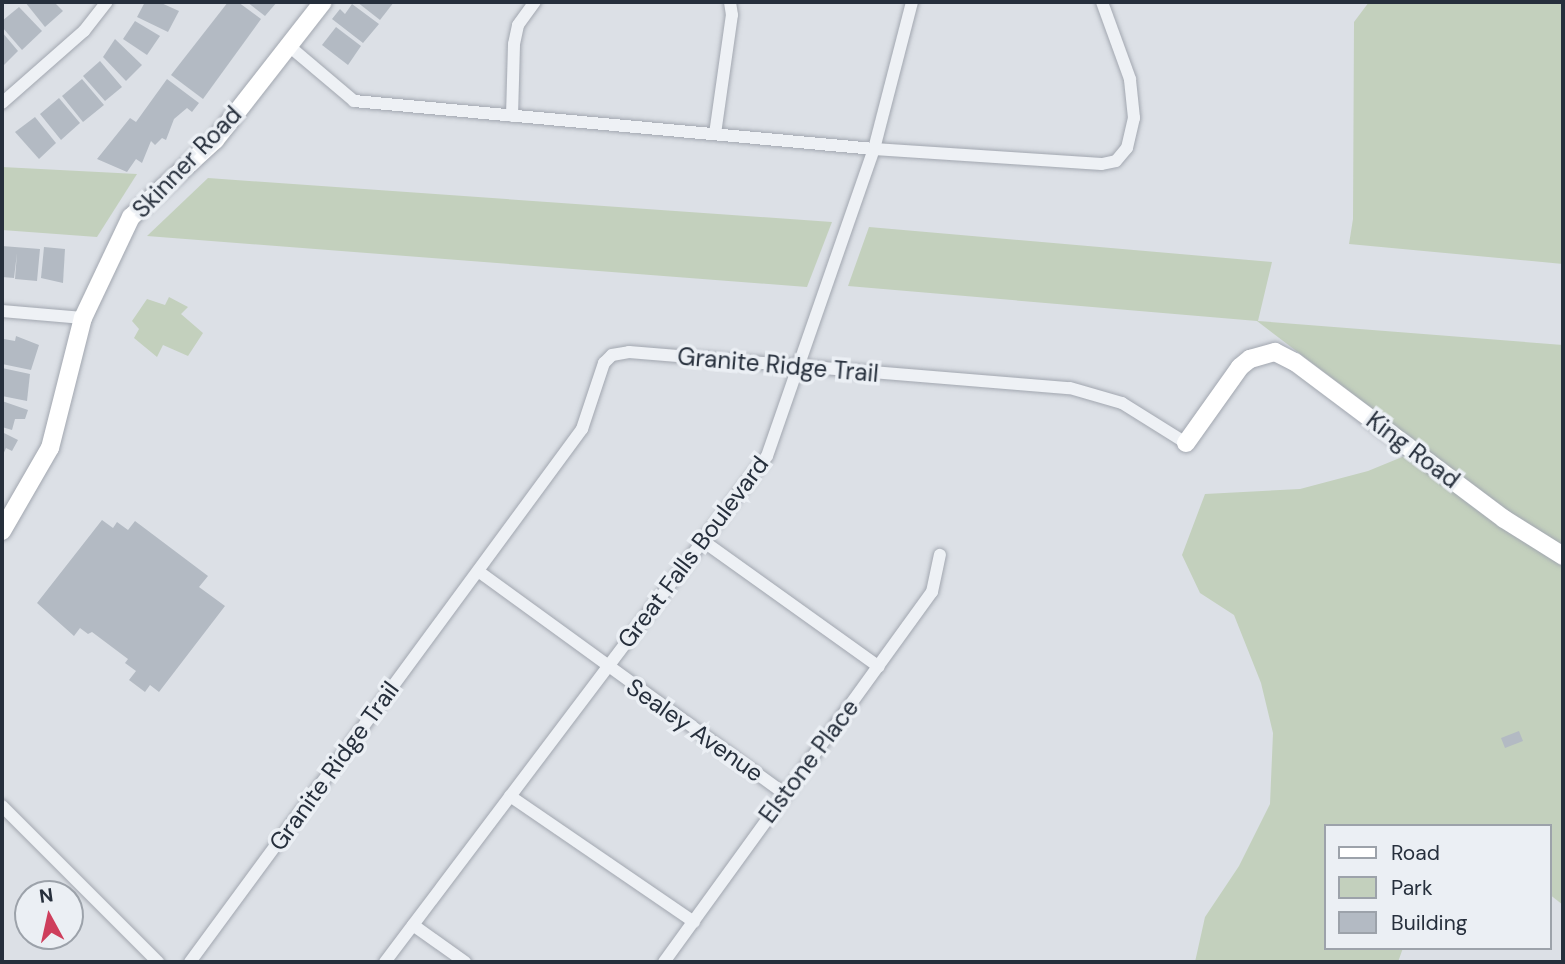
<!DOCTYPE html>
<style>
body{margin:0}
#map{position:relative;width:1565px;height:964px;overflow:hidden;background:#dce0e6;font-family:"DM Sans",sans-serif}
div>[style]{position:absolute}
.green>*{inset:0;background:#c3d0bd}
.building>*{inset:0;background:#b3bac3}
.roads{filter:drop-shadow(0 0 2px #a2a7b0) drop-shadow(0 0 2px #a2a7b0)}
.street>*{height:12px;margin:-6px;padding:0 6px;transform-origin:6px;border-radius:6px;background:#eef1f5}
.secondary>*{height:18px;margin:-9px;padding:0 9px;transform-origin:9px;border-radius:9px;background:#fff}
span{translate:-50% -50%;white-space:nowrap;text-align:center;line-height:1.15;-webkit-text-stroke:7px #ebeff4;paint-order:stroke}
.street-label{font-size:24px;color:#262f3c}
.frame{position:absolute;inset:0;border:4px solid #262f3c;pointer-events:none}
.legend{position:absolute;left:1324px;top:824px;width:228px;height:126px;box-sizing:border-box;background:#ebeff4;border:2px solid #9ca2aa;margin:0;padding:9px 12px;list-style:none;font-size:21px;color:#262f3c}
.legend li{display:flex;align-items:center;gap:14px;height:35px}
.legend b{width:35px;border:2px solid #9ca2aa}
.north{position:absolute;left:14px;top:880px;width:70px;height:70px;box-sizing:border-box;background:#ebeff4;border:2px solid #9ca2aa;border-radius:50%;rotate:352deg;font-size:19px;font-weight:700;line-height:28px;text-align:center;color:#262f3c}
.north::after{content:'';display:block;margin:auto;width:24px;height:32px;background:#ce3e5c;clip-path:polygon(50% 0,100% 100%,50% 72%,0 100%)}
</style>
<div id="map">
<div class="green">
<i style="clip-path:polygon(1369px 2px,1563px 2px,1563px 264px,1349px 244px,1353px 219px,1354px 22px)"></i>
<i style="clip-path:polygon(2px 167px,137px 174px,97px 237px,2px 230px)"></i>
<i style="clip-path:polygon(208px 178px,832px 222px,807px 287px,147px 236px)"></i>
<i style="clip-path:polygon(869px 227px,1272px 262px,1258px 321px,1563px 345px,1563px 905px,1549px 894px,1549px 826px,1325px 826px,1325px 948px,1403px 948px,1398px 962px,1195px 962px,1205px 917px,1239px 866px,1270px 804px,1273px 733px,1261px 683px,1234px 615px,1200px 593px,1182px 555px,1205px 494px,1300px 489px,1368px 471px,1424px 448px,1257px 321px,848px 286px)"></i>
<i style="clip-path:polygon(169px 297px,188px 307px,181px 314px,203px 333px,188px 356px,163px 345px,157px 357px,134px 338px,139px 329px,132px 321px,147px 299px,165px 305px)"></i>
</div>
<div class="building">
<i style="clip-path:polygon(25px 2px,54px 2px,63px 11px,45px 27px)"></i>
<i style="clip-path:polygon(145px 2px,159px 2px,179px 11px,168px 32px,137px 17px)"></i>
<i style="clip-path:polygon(228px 2px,238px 2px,261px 19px,203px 99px,171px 75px)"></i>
<i style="clip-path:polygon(247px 2px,277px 2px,265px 16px)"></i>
<i style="clip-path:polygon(357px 2px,394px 2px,380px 20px)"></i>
<i style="clip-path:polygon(352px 4px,379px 24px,363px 43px,332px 19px,340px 9px,345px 14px)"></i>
<i style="clip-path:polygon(19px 7px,42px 31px,22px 50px,2px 27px,2px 21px)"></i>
<i style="clip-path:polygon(135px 21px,160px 36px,147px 55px,123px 39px)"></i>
<i style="clip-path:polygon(336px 27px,361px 46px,348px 65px,322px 45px)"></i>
<i style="clip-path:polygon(2px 32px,18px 51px,2px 67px)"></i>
<i style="clip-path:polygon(115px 39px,142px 65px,126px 81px,103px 57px)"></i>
<i style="clip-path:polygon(100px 61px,122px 87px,105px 101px,83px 76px)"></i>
<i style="clip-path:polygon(82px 79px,104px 105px,83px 122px,62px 96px)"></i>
<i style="clip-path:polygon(167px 79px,199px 103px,192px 112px,187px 108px,174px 119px,166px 140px,162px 138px,155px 145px,151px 141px,142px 163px,136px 159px,127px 172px,97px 159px,130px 118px,136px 122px)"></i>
<i style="clip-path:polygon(59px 98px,80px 123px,61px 140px,40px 114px)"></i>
<i style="clip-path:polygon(35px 117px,56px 143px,39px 159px,15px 132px)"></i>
<i style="clip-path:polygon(2px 246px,40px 249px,37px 281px,15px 279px,17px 253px,14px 278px,2px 277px)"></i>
<i style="clip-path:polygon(44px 247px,65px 249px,63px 283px,41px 278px)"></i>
<i style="clip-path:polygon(16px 336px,39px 345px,31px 370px,2px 364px,4px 339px,15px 341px)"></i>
<i style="clip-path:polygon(2px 368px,30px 374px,27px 401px,2px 396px)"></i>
<i style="clip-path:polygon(2px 401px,28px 410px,25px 419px,15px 419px,12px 430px,2px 427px)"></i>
<i style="clip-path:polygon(2px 432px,18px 440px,12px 451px,6px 448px,2px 457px)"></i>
<i style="clip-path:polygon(102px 520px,113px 528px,117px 522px,128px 530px,135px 521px,208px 576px,199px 587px,225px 606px,159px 692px,150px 685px,145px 692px,129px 680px,136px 671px,125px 663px,128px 659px,92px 632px,88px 634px,80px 628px,74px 636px,37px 603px)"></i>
<i style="clip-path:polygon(1519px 731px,1523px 741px,1505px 748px,1501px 738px)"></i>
</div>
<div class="roads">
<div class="street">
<i style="left:289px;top:46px;width:85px;rotate:40.2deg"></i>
<i style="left:354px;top:101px;width:522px;rotate:5.27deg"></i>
<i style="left:874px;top:149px;width:228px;rotate:3.8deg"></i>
<i style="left:1102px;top:164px;width:14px;rotate:-12deg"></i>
<i style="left:1116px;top:161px;width:17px;rotate:-50deg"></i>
<i style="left:1127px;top:148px;width:31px;rotate:-77deg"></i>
<i style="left:1134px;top:118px;width:39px;rotate:-96deg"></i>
<i style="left:1130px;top:79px;width:82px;rotate:-110deg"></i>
<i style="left:2px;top:103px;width:109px;rotate:-41.3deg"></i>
<i style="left:84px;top:31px;width:37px;rotate:-52deg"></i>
<i style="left:512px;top:116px;width:72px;rotate:-88.4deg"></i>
<i style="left:514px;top:44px;width:19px;rotate:-78deg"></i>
<i style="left:518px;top:25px;width:29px;rotate:-54deg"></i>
<i style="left:715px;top:134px;width:120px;rotate:-81.9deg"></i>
<i style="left:732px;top:15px;width:13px;rotate:-99deg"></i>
<i style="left:2px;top:311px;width:81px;rotate:4.9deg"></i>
<i style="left:703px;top:541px;width:216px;rotate:35.6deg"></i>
<i style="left:478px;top:571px;width:378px;rotate:36deg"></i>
<i style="left:510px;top:796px;width:223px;rotate:34.4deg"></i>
<i style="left:2px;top:806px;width:221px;rotate:45deg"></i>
<i style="left:413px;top:925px;width:64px;rotate:35.4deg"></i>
<i style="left:190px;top:962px;width:662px;rotate:-53.67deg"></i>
<i style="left:582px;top:429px;width:70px;rotate:-71.6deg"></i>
<i style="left:604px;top:363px;width:11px;rotate:-45deg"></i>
<i style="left:612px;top:355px;width:17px;rotate:-10deg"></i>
<i style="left:629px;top:352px;width:442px;rotate:4.7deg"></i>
<i style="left:1070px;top:388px;width:54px;rotate:16.1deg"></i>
<i style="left:1122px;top:403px;width:75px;rotate:32deg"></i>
<i style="left:385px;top:962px;width:634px;rotate:-52.95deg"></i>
<i style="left:767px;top:456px;width:325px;rotate:-70.8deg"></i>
<i style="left:874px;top:149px;width:152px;rotate:-75.5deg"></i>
<i style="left:664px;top:962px;width:457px;rotate:-54.1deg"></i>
<i style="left:932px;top:592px;width:38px;rotate:-78deg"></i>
</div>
<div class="secondary">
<i style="left:1186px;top:443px;width:93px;rotate:-54.6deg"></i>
<i style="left:1240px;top:367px;width:13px;rotate:-39deg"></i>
<i style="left:1250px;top:359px;width:26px;rotate:-16deg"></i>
<i style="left:1275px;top:352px;width:22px;rotate:27deg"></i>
<i style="left:1295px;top:362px;width:261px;rotate:36.9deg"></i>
<i style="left:1504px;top:519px;width:70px;rotate:32.1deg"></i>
<i style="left:2px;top:531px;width:96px;rotate:-60deg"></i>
<i style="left:50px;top:448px;width:134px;rotate:-75.8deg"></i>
<i style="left:83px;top:318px;width:112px;rotate:-64.6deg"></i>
<i style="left:131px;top:217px;width:114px;rotate:-42.5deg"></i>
<i style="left:215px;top:140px;width:175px;rotate:-52deg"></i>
</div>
</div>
<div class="street-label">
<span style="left:187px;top:162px;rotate:-46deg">Skinner Road</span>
<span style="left:778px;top:365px;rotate:5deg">Granite Ridge Trail</span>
<span style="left:1413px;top:450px;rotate:37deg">King Road</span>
<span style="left:693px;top:552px;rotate:-53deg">Great Falls Boulevard</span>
<span style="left:695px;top:730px;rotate:35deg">Sealey Avenue</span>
<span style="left:809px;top:761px;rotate:-53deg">Elstone Place</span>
<span style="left:334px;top:766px;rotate:-54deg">Granite Ridge Trail</span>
</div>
<div class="frame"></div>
<ul class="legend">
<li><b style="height:9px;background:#fff"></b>Road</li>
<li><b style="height:19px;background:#c3d0bd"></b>Park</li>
<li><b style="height:19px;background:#b3bac3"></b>Building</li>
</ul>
<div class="north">N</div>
</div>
